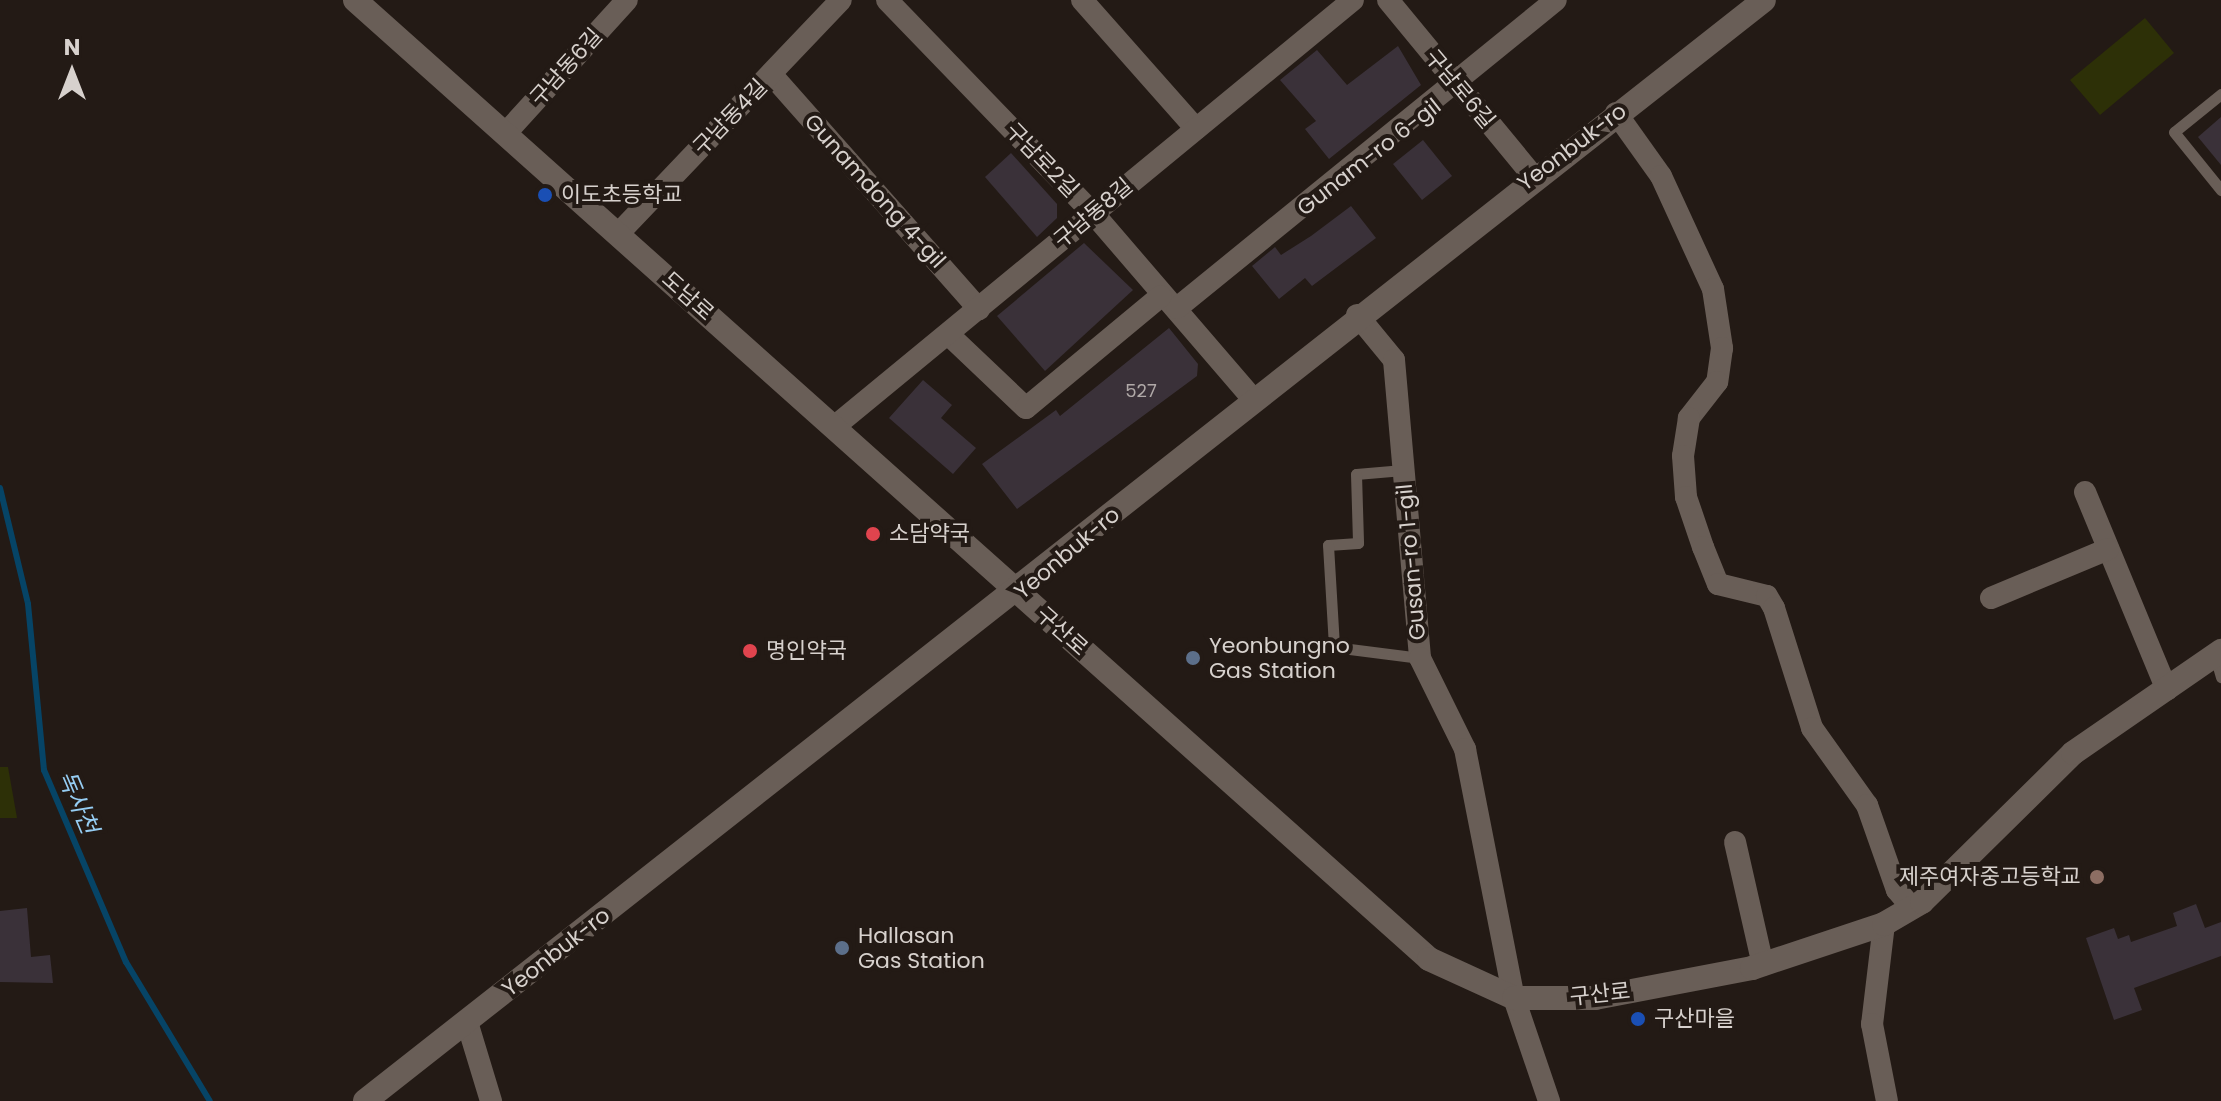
<!DOCTYPE html>
<meta charset="utf-8">
<style>
body{margin:0}
#map{position:relative;width:2221px;height:1101px;overflow:hidden;background:#231a15;font-family:Poppins,"Noto Sans KR",sans-serif}
div>[style]{position:absolute}
.green>*{inset:0;background:#2d3007}
.stream>*{height:6px;margin:-3px;padding:0 3px;transform-origin:3px;border-radius:3px;background:#064466}
.building>*{inset:0;background:#3a3139}
.lane>*{height:11px;margin:-5.5px;padding:0 5.5px;transform-origin:5.5px;border-radius:5.5px;background:#695e57}
.street>*{height:22px;margin:-11px;padding:0 11px;transform-origin:11px;border-radius:11px;background:#695e57}
.secondary>*{height:24px;margin:-12px;padding:0 12px;transform-origin:12px;border-radius:12px;background:#695e57}
.dots>*{width:22px;height:22px;translate:-50% -50%;box-sizing:border-box;border:4px solid #231a15;border-radius:50%}
span{translate:-50% -50%;white-space:nowrap;text-align:center;line-height:1.15;-webkit-text-stroke:8px #231a15;paint-order:stroke}
.number-label{font-size:18px;color:#b0a9a8}
.number-label span{-webkit-text-stroke-width:0}
.street-label{font-size:22px;color:#d7d1cd}
.poi-label{font-size:22px;color:#d7d1cd}
.left{translate:0 -50%;text-align:left}
.right{translate:-100% -50%;text-align:right}
.water-label{font-size:24px;color:#96cdf3;font-style:italic}
.north{position:absolute;left:32px;top:32px;width:80px;height:80px;-webkit-text-stroke:6px #231a15;paint-order:stroke;rotate:0deg;font-size:22px;font-weight:700;line-height:32px;text-align:center;color:#d7d1cd}
.north::after{content:'';display:block;margin:auto;width:28px;height:36px;background:#d7d1cd;clip-path:polygon(50% 0,100% 100%,50% 72%,0 100%)}
</style>
<div id="map">
<div class="green">
<i style="clip-path:polygon(2145px 18px,2174px 53px,2100px 115px,2070px 80px)"></i>
<i style="clip-path:polygon(0 767px,8px 767px,17px 818px,0 818px)"></i>
</div>
<div class="stream">
<i style="left:0;top:488px;width:119px;rotate:76.4deg"></i>
<i style="left:28px;top:604px;width:167px;rotate:84.5deg"></i>
<i style="left:44px;top:770px;width:209px;rotate:66.9deg"></i>
<i style="left:126px;top:962px;width:162px;rotate:58.9deg"></i>
</div>
<div class="building">
<i style="clip-path:polygon(1398px 46px,1421px 85px,1329px 159px,1305px 129px,1316px 121px,1280px 80px,1317px 50px,1347px 85px)"></i>
<i style="clip-path:polygon(2221px 117px,2221px 165px,2198px 137px)"></i>
<i style="clip-path:polygon(1423px 140px,1452px 176px,1422px 200px,1393px 164px)"></i>
<i style="clip-path:polygon(1011px 153px,1057px 204px,1057px 218px,1037px 237px,985px 177px)"></i>
<i style="clip-path:polygon(1351px 206px,1376px 238px,1312px 286px,1305px 278px,1279px 299px,1252px 266px,1275px 247px,1281px 255px,1311px 236px)"></i>
<i style="clip-path:polygon(1084px 243px,1133px 290px,1045px 371px,997px 316px)"></i>
<i style="clip-path:polygon(1169px 328px,1198px 364px,1197px 376px,1017px 509px,982px 464px,1056px 410px,1060px 416px)"></i>
<i style="clip-path:polygon(923px 380px,952px 405px,941px 418px,976px 448px,953px 474px,889px 418px)"></i>
<i style="clip-path:polygon(2196px 904px,2205px 928px,2221px 922px,2221px 956px,2134px 988px,2142px 1010px,2114px 1020px,2086px 938px,2114px 928px,2118px 939px,2129px 935px,2131px 942px,2177px 926px,2173px 913px)"></i>
<i style="clip-path:polygon(27px 908px,31px 957px,50px 955px,53px 983px,0 982px,0 911px)"></i>
</div>
<div class="lane">
<i style="left:2221px;top:94px;width:60px;rotate:141deg"></i>
<i style="left:2174px;top:132px;width:75px;rotate:51deg"></i>
<i style="left:1403px;top:470px;width:47px;rotate:175.1deg"></i>
<i style="left:1356px;top:474px;width:69px;rotate:88.3deg"></i>
<i style="left:1358px;top:543px;width:30px;rotate:176deg"></i>
<i style="left:1328px;top:545px;width:102px;rotate:86.6deg"></i>
<i style="left:1334px;top:647px;width:87px;rotate:7.3deg"></i>
<i style="left:2215px;top:656px;width:22px;rotate:74deg"></i>
</div>
<div class="street">
<i style="left:887px;top:0;width:296px;rotate:46deg"></i>
<i style="left:1093px;top:213px;width:244px;rotate:49.3deg"></i>
<i style="left:1082px;top:0;width:172px;rotate:48.5deg"></i>
<i style="left:1388px;top:0;width:228px;rotate:50.5deg"></i>
<i style="left:771px;top:74px;width:314px;rotate:48.5deg"></i>
<i style="left:1616px;top:113px;width:77px;rotate:54.5deg"></i>
<i style="left:1661px;top:176px;width:124px;rotate:65.3deg"></i>
<i style="left:1713px;top:289px;width:60px;rotate:81.3deg"></i>
<i style="left:1722px;top:348px;width:34px;rotate:98deg"></i>
<i style="left:1717px;top:382px;width:46px;rotate:127.9deg"></i>
<i style="left:1689px;top:418px;width:38px;rotate:99deg"></i>
<i style="left:1683px;top:456px;width:41px;rotate:85.8deg"></i>
<i style="left:1686px;top:497px;width:53px;rotate:71.2deg"></i>
<i style="left:1703px;top:547px;width:40px;rotate:68deg"></i>
<i style="left:1718px;top:584px;width:50px;rotate:13.8deg"></i>
<i style="left:1767px;top:596px;width:14px;rotate:60deg"></i>
<i style="left:1774px;top:608px;width:126px;rotate:72.4deg"></i>
<i style="left:1812px;top:728px;width:95px;rotate:54.5deg"></i>
<i style="left:1867px;top:805px;width:90px;rotate:70.6deg"></i>
<i style="left:1897px;top:890px;width:23px;rotate:50deg"></i>
<i style="left:505px;top:134px;width:181px;rotate:-47.7deg"></i>
<i style="left:618px;top:234px;width:323px;rotate:-46.4deg"></i>
<i style="left:1177px;top:308px;width:488px;rotate:-39.1deg"></i>
<i style="left:1357px;top:315px;width:58px;rotate:50.6deg"></i>
<i style="left:1394px;top:360px;width:299px;rotate:85deg"></i>
<i style="left:1420px;top:658px;width:102px;rotate:63.7deg"></i>
<i style="left:1465px;top:749px;width:254px;rotate:78.9deg"></i>
<i style="left:1514px;top:998px;width:109px;rotate:71.2deg"></i>
<i style="left:949px;top:335px;width:106px;rotate:43.5deg"></i>
<i style="left:1026px;top:408px;width:175px;rotate:-39.7deg"></i>
<i style="left:834px;top:427px;width:672px;rotate:-39.45deg"></i>
<i style="left:2085px;top:492px;width:214px;rotate:67.5deg"></i>
<i style="left:1991px;top:598px;width:127px;rotate:-22.7deg"></i>
<i style="left:1735px;top:842px;width:126px;rotate:77.2deg"></i>
<i style="left:1884px;top:924px;width:101px;rotate:96.8deg"></i>
<i style="left:1872px;top:1024px;width:78px;rotate:79deg"></i>
<i style="left:467px;top:1022px;width:83px;rotate:73.1deg"></i>
</div>
<div class="secondary">
<i style="left:355px;top:0;width:1440px;rotate:41.76deg"></i>
<i style="left:1429px;top:959px;width:94px;rotate:24.6deg"></i>
<i style="left:1514px;top:998px;width:81px"></i>
<i style="left:1595px;top:998px;width:160px;rotate:-10.8deg"></i>
<i style="left:1752px;top:968px;width:139px;rotate:-18.4deg"></i>
<i style="left:1884px;top:924px;width:44px;rotate:-30.1deg"></i>
<i style="left:1922px;top:902px;width:212px;rotate:-44.6deg"></i>
<i style="left:2073px;top:753px;width:180px;rotate:-34.6deg"></i>
<i style="left:365px;top:1101px;width:1780px;rotate:-38.2deg"></i>
</div>
<div class="dots">
<i style="left:545px;top:195px;background:#1a4fb4"></i>
<i style="left:873px;top:534px;background:#e0444e"></i>
<i style="left:750px;top:651px;background:#e0444e"></i>
<i style="left:1193px;top:658px;background:#5c6f8a"></i>
<i style="left:2097px;top:877px;background:#8d6e63"></i>
<i style="left:842px;top:948px;background:#5c6f8a"></i>
<i style="left:1638px;top:1019px;background:#1a4fb4"></i>
</div>
<div class="number-label">
<span style="left:1141px;top:391px">527</span>
</div>
<div class="street-label">
<span style="left:566px;top:67px;rotate:-48deg">구남동6길</span>
<span style="left:1460px;top:89px;rotate:50deg">구남로6길</span>
<span style="left:730px;top:117px;rotate:-46deg">구남동4길</span>
<span style="left:1572px;top:147px;rotate:-37deg">Yeonbuk-ro</span>
<span style="left:1369px;top:157px;rotate:-38deg">Gunam-ro 6-gil</span>
<span style="left:1042px;top:160px;rotate:46deg">구남로2길</span>
<span style="left:875px;top:191px;rotate:48deg">Gunamdong 4-gil</span>
<span style="left:1093px;top:213px;rotate:-40deg">구남동8길</span>
<span style="left:688px;top:296px;rotate:42deg">도남로</span>
<span style="left:1067px;top:553px;rotate:-40deg">Yeonbuk-ro</span>
<span style="left:1411px;top:562px;rotate:-95deg">Gusan-ro 1-gil</span>
<span style="left:1062px;top:631px;rotate:42deg">구산로</span>
<span style="left:556px;top:952px;rotate:-38deg">Yeonbuk-ro</span>
<span style="left:1600px;top:994px;rotate:-6deg">구산로</span>
</div>
<div class="poi-label">
<span class="left" style="left:561px;top:195px">이도초등학교</span>
<span class="left" style="left:889px;top:534px">소담약국</span>
<span class="left" style="left:1209px;top:658px">Yeonbungno<br>Gas Station</span>
<span class="left" style="left:766px;top:651px">명인약국</span>
<span class="right" style="left:2081px;top:877px">제주여자중고등학교</span>
<span class="left" style="left:858px;top:948px">Hallasan<br>Gas Station</span>
<span class="left" style="left:1654px;top:1019px">구산마을</span>
</div>
<div class="water-label">
<span style="left:78px;top:802px;rotate:67deg">독사천</span>
</div>
<div class="north">N</div>
</div>
